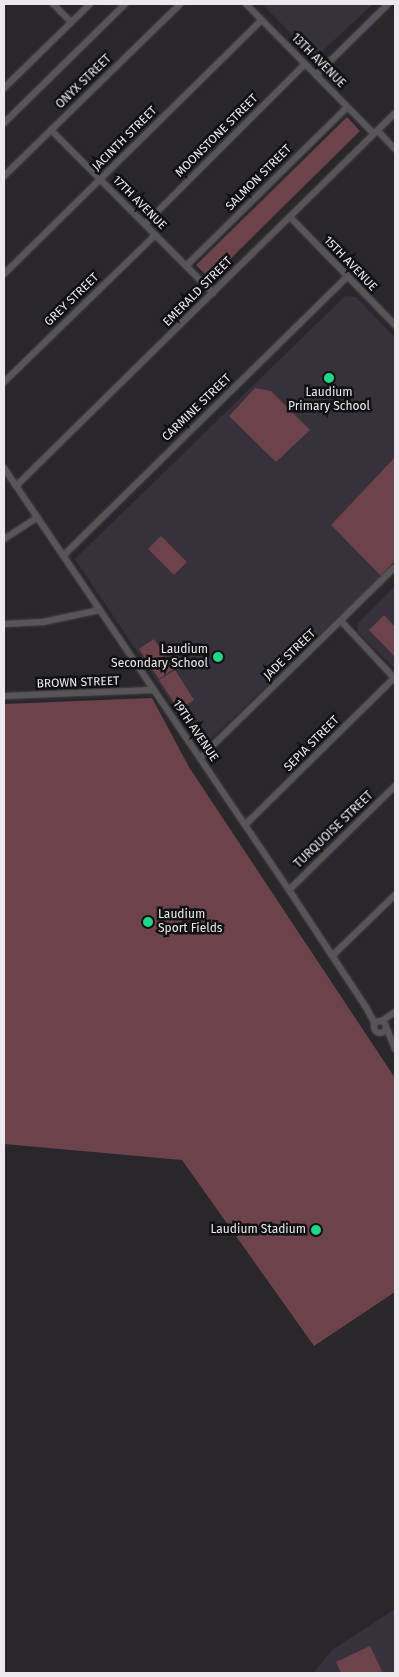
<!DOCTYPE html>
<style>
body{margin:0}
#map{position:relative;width:399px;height:1677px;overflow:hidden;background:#29272c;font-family:"Fira Sans",sans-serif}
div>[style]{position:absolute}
.built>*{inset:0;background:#36313b}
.green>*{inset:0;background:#6d434b}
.roads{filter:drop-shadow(0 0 1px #464448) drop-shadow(0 0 1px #464448)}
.street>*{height:6px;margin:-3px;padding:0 3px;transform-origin:3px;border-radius:3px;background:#57555a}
.street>.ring{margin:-3px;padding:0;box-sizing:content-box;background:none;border:6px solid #57555a;border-radius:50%}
.dots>*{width:14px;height:14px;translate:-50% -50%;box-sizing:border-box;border:2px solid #111012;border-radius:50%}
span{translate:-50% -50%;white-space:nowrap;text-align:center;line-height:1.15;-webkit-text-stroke:5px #111012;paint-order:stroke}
.street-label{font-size:12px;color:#ebe9ed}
.poi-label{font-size:12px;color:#ebe9ed}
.right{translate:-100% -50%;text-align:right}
.left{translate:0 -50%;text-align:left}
.frame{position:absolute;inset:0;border:5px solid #ebe9ed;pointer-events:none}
</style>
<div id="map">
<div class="built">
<i style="clip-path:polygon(262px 4px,373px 4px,315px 58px)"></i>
<i style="clip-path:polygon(345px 296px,356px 297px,395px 338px,395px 457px,331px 525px,381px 576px,211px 739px,195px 738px,75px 559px)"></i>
<i style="clip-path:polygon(395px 586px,395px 669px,358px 632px,358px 623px)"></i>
<i style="clip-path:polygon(395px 1609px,395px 1673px,313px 1673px,332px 1650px)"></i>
</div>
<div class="green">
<i style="clip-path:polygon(347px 117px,360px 131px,210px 279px,196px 265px)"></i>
<i style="clip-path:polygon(255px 388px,271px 391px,310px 430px,276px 462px,229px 416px)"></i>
<i style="clip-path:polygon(395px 457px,395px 561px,381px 576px,331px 525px)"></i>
<i style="clip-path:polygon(161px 536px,187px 562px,174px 575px,148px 549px)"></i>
<i style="clip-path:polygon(384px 615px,395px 627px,395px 657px,369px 630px)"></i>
<i style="clip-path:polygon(154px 639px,174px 669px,159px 679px,139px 649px)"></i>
<i style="clip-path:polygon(175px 670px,194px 700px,179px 710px,159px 680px)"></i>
<i style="clip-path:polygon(152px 698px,189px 767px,395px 1078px,395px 1292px,314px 1346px,182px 1160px,4px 1144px,4px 704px)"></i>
<i style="clip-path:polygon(370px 1646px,383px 1673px,341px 1673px,336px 1662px)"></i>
</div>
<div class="roads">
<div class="street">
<i style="left:53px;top:4px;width:25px;rotate:45deg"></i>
<i style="left:246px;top:4px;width:182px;rotate:45.4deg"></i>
<i style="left:316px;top:75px;width:101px;rotate:-44.6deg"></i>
<i style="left:4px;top:88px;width:120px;rotate:-44.3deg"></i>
<i style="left:4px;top:123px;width:170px;rotate:-44.5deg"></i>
<i style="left:51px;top:130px;width:230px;rotate:45.2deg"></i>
<i style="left:378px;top:131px;width:25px;rotate:47deg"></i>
<i style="left:4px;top:176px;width:246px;rotate:-44.3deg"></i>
<i style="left:290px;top:217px;width:151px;rotate:45.8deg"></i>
<i style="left:145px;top:224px;width:226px;rotate:-45deg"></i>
<i style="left:186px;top:266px;width:226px;rotate:-44.6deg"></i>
<i style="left:4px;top:274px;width:362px;rotate:-44.6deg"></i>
<i style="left:4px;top:382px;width:211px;rotate:-44.2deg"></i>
<i style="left:4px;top:468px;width:509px;rotate:55.97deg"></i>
<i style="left:289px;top:890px;width:140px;rotate:56.7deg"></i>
<i style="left:366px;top:1007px;width:19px;rotate:62deg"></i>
<i style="left:16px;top:486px;width:532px;rotate:-44.54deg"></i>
<i style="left:4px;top:539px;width:40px;rotate:-32.9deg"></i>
<i style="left:64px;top:555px;width:397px;rotate:-44.5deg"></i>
<i style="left:341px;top:621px;width:79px;rotate:47deg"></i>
<i style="left:4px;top:624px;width:39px;rotate:-3deg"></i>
<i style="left:43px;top:622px;width:58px;rotate:-11.9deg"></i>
<i style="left:4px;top:696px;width:149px;rotate:-2.3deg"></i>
<i style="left:200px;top:758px;width:273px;rotate:-44.4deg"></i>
<i style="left:245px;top:825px;width:209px;rotate:-44.6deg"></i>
<i style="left:289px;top:890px;width:148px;rotate:-44.5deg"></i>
<i style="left:332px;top:956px;width:88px;rotate:-44.1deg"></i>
<i class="ring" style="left:374px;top:1021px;width:6px;height:6px"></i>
<i style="left:382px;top:1021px;width:16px;rotate:-35deg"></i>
<i style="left:387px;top:1029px;width:22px;rotate:68deg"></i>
</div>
</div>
<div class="dots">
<i style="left:329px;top:378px;background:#1ed888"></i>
<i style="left:218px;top:657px;background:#1ed888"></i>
<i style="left:148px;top:922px;background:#1ed888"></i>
<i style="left:316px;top:1230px;background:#1ed888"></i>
</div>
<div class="street-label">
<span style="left:318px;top:61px;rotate:45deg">13TH AVENUE</span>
<span style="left:84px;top:82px;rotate:-44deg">ONYX STREET</span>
<span style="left:217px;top:136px;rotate:-45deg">MOONSTONE STREET</span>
<span style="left:125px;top:139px;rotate:-45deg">JACINTH STREET</span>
<span style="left:259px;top:178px;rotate:-45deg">SALMON STREET</span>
<span style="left:139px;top:203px;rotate:45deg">17TH AVENUE</span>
<span style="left:350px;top:264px;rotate:46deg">15TH AVENUE</span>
<span style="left:198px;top:292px;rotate:-45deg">EMERALD STREET</span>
<span style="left:72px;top:300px;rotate:-44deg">GREY STREET</span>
<span style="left:197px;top:408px;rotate:-44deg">CARMINE STREET</span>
<span style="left:290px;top:655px;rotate:-44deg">JADE STREET</span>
<span style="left:78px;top:683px;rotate:-2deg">BROWN STREET</span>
<span style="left:195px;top:731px;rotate:56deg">19TH AVENUE</span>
<span style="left:312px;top:744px;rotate:-45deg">SEPIA STREET</span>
<span style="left:334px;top:830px;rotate:-44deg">TURQUOISE STREET</span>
</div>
<div class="poi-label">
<span style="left:329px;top:400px">Laudium<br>Primary School</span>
<span class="right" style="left:208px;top:657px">Laudium<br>Secondary School</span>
<span class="left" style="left:158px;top:922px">Laudium<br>Sport Fields</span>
<span class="right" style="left:306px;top:1230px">Laudium Stadium</span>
</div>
<div class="frame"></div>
</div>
